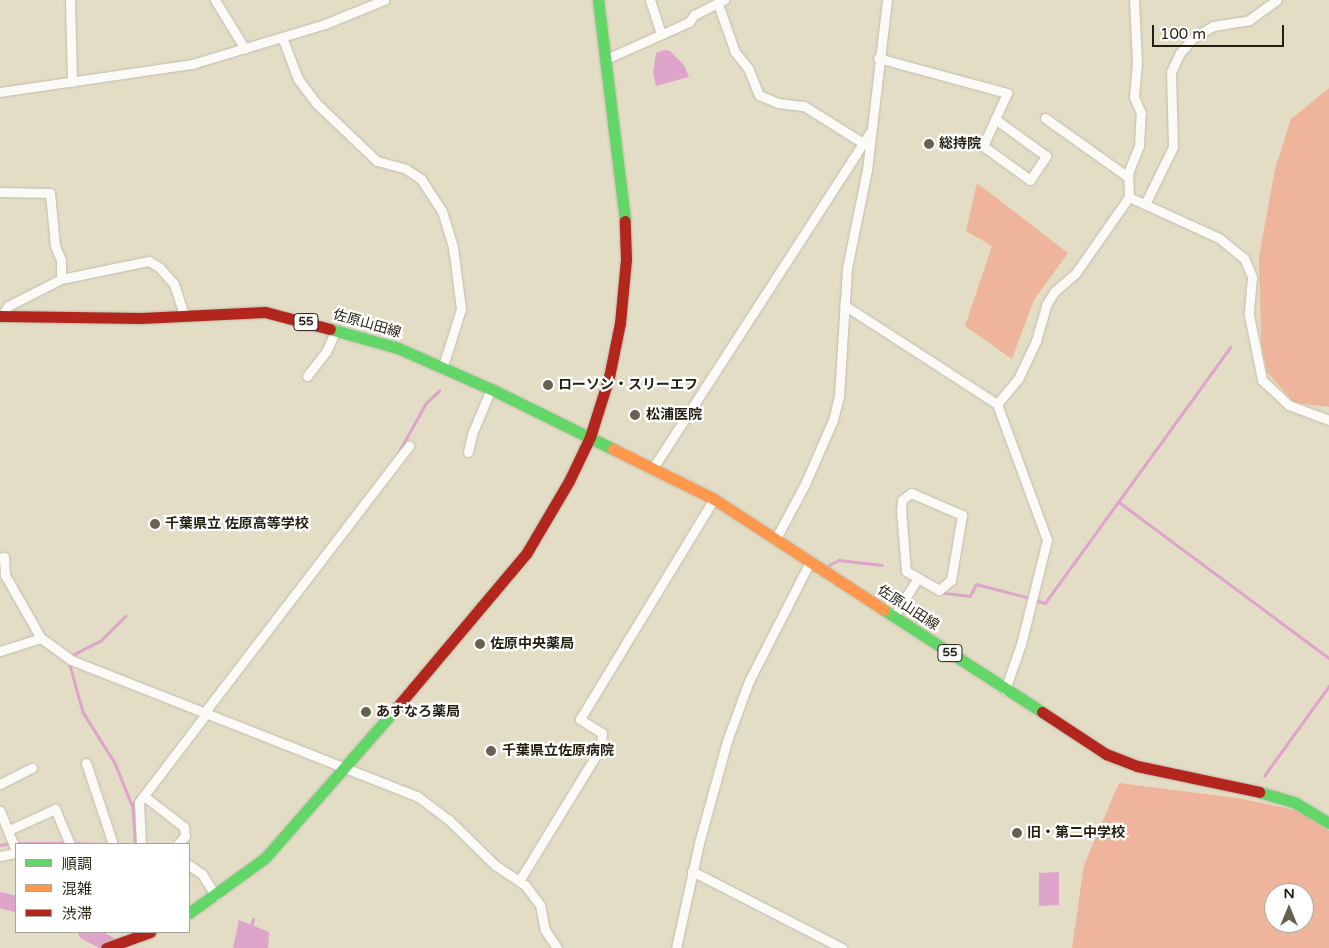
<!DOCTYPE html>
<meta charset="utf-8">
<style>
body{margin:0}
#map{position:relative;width:1329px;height:948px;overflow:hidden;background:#e3ddc6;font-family:"Varela Round","Noto Sans JP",sans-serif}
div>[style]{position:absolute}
.forest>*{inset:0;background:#efb49c}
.water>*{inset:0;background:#dfa4ca}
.stream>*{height:2.5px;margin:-1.25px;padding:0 1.25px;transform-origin:1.25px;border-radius:1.25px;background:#dfa4ca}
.river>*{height:16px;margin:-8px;padding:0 8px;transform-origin:8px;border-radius:8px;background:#dfa4ca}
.roads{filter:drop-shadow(0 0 1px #c0bcab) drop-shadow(0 0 1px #c0bcab)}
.street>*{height:9px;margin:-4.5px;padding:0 4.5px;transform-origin:4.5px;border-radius:4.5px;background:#fbfaf6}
.fast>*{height:11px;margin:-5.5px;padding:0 5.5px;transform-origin:5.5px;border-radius:5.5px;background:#63d668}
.slow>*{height:11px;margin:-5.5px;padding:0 5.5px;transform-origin:5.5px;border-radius:5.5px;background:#ff974d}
.jam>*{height:11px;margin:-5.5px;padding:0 5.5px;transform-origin:5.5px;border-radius:5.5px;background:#b3261e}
.dots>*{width:14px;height:14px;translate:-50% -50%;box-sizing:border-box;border:2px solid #fff;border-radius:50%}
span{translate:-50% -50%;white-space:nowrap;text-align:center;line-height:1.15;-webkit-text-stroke:4.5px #fff;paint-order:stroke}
.shield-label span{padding:1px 4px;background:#fff;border:1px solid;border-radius:4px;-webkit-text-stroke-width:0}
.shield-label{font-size:12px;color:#231f0f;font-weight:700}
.poi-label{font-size:14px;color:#231f0f;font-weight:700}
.left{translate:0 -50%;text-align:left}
.street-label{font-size:14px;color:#231f0f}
.legend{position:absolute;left:15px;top:843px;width:175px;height:90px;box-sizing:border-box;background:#fff;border:1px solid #a7a59f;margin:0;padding:6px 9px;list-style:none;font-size:15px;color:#231f0f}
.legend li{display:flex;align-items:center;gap:10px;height:25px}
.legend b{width:25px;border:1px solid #a7a59f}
.north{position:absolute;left:1264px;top:883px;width:50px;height:50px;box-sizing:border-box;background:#fff;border:1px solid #a7a59f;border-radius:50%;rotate:0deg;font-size:14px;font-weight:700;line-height:20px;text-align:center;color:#231f0f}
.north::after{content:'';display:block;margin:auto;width:18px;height:22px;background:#66624f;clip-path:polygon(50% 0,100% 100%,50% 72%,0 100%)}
.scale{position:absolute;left:1152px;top:25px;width:132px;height:22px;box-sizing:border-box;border:2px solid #231f0f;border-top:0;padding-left:6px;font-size:15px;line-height:18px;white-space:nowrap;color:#231f0f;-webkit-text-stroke:4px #fff;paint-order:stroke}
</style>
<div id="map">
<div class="forest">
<i style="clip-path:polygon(1329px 88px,1329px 407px,1294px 403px,1267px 372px,1261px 342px,1259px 257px,1275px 169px,1291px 119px)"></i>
<i style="clip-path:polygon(977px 183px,1068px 253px,1034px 300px,1012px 359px,965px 326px,992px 246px,966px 231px)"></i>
<i style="clip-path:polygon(evenodd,1119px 783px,1238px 798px,1299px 811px,1329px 831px,1329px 948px,1072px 948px,1084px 865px,1119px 783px,1274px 893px,1304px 893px,1304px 923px,1274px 923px,1274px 893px)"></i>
</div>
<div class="water">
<i style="clip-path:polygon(664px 50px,670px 51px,684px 65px,689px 77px,656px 86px,653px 72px,656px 53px)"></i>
<i style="clip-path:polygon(1059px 872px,1059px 905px,1039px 906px,1039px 873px)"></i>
<i style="clip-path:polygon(239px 920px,269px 932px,268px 948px,233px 948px)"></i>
</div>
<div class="stream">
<i style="left:398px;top:453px;width:57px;rotate:-60.8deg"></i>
<i style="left:426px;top:403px;width:18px;rotate:-43deg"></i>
<i style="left:1119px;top:502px;width:262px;rotate:36.6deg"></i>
<i style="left:829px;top:565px;width:11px;rotate:-27deg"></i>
<i style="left:839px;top:560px;width:43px;rotate:6.6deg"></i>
<i style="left:945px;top:593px;width:25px;rotate:7deg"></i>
<i style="left:970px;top:596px;width:13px;rotate:-63deg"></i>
<i style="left:976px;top:584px;width:56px;rotate:14.5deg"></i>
<i style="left:1035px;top:600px;width:10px;rotate:17deg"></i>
<i style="left:1045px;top:603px;width:316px;rotate:-54.1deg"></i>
<i style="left:126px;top:616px;width:35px;rotate:135deg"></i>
<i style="left:101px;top:641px;width:30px;rotate:153deg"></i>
<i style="left:74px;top:655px;width:11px;rotate:112deg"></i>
<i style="left:70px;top:665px;width:49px;rotate:74.5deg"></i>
<i style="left:83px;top:712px;width:60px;rotate:57.9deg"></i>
<i style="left:115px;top:763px;width:45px;rotate:68deg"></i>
<i style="left:1264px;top:776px;width:111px;rotate:-54.2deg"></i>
<i style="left:16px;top:843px;width:52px"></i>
<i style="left:73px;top:843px;width:37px;rotate:2deg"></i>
<i style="left:135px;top:844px;width:39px;rotate:-94deg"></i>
<i style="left:132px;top:805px;width:9px;rotate:-54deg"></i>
<i style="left:0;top:845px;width:10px;rotate:-11deg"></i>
<i style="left:251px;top:927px;width:8px;rotate:-76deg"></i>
</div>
<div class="river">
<i style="left:0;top:900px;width:16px;rotate:14deg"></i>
<i style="left:86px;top:932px;width:34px;rotate:28deg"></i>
</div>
<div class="roads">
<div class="street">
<i style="left:70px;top:0;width:82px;rotate:88.6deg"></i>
<i style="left:215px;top:0;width:57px;rotate:58.5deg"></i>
<i style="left:650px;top:0;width:36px;rotate:72deg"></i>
<i style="left:718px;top:4px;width:51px;rotate:70.5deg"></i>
<i style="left:735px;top:52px;width:21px;rotate:51deg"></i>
<i style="left:748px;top:68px;width:29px;rotate:68deg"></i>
<i style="left:759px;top:95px;width:21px;rotate:23deg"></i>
<i style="left:778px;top:103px;width:26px;rotate:7deg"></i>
<i style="left:804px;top:106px;width:70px;rotate:32.1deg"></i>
<i style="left:282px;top:37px;width:45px;rotate:69.1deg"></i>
<i style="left:298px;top:79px;width:30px;rotate:53deg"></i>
<i style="left:316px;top:103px;width:84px;rotate:43.6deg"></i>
<i style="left:377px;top:161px;width:30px;rotate:15deg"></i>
<i style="left:406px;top:169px;width:18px;rotate:34deg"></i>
<i style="left:421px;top:179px;width:38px;rotate:57deg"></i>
<i style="left:442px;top:211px;width:38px;rotate:73deg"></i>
<i style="left:453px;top:247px;width:63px;rotate:82.6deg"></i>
<i style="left:461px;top:309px;width:60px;rotate:107.5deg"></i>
<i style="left:878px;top:58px;width:134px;rotate:15.2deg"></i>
<i style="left:1007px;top:93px;width:58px;rotate:114.4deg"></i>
<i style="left:983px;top:146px;width:58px;rotate:35.9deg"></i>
<i style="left:1030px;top:180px;width:29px;rotate:-56deg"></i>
<i style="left:1046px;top:156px;width:63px;rotate:-144deg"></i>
<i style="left:606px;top:59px;width:91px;rotate:-24deg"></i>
<i style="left:689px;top:22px;width:9px;rotate:-54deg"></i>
<i style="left:694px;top:15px;width:34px;rotate:-27deg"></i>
<i style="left:0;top:92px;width:194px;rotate:-8.3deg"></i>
<i style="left:192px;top:64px;width:139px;rotate:-16.7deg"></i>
<i style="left:325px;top:24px;width:64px;rotate:-22.1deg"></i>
<i style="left:1045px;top:118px;width:102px;rotate:35.4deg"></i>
<i style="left:0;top:192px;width:50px;rotate:1.1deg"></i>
<i style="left:50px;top:193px;width:53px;rotate:84.6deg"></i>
<i style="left:55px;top:246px;width:15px;rotate:67deg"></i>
<i style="left:61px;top:260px;width:19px;rotate:90deg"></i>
<i style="left:1129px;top:197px;width:99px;rotate:24.5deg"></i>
<i style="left:1219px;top:238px;width:32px;rotate:39deg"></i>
<i style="left:1244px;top:258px;width:21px;rotate:67deg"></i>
<i style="left:1252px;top:277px;width:38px;rotate:95deg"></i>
<i style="left:1249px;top:315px;width:66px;rotate:78.7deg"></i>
<i style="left:1262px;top:380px;width:37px;rotate:43deg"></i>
<i style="left:1289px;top:405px;width:43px;rotate:20.6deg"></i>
<i style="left:1145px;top:204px;width:64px;rotate:-63.8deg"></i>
<i style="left:1173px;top:147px;width:75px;rotate:-91.5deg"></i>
<i style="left:1171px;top:72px;width:21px;rotate:-65deg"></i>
<i style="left:1180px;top:53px;width:20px;rotate:-49deg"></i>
<i style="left:1193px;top:38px;width:23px;rotate:-31deg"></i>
<i style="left:1213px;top:26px;width:36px;rotate:-9deg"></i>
<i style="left:1249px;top:20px;width:34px;rotate:-36deg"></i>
<i style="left:844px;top:305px;width:182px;rotate:32.9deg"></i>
<i style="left:997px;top:404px;width:145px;rotate:69.8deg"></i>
<i style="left:1047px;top:540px;width:107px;rotate:104deg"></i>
<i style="left:1021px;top:644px;width:49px;rotate:109.2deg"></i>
<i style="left:2px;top:316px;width:12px;rotate:-59deg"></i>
<i style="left:8px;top:306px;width:59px;rotate:-27deg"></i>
<i style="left:61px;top:279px;width:90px;rotate:-11.6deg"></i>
<i style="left:149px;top:261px;width:13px;rotate:32deg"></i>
<i style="left:160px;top:268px;width:21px;rotate:49deg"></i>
<i style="left:174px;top:284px;width:33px;rotate:72deg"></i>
<i style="left:307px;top:376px;width:31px;rotate:-52deg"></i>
<i style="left:326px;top:352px;width:24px;rotate:-66deg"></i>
<i style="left:997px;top:404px;width:33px;rotate:-50deg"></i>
<i style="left:1018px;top:379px;width:42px;rotate:-64.7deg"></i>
<i style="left:1036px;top:341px;width:37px;rotate:-74deg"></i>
<i style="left:1046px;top:305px;width:15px;rotate:-58deg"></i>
<i style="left:1054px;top:292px;width:28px;rotate:-41deg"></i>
<i style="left:1075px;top:274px;width:94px;rotate:-55deg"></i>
<i style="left:1129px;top:197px;width:24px;rotate:-92deg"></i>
<i style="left:1128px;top:173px;width:29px;rotate:-68deg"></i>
<i style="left:1139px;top:146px;width:33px;rotate:-87deg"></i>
<i style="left:1141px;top:113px;width:17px;rotate:-114deg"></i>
<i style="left:1134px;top:97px;width:34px;rotate:-85deg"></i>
<i style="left:1137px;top:63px;width:63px;rotate:-92.7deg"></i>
<i style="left:468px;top:452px;width:18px;rotate:-77deg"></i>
<i style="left:472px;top:434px;width:49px;rotate:-67.1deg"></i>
<i style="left:653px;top:468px;width:398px;rotate:-57.1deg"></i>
<i style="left:911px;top:493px;width:56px;rotate:23.3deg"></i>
<i style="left:962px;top:515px;width:66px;rotate:99.6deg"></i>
<i style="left:951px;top:580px;width:16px;rotate:140deg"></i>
<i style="left:939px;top:590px;width:38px;rotate:-150deg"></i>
<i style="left:906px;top:571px;width:61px;rotate:-94.7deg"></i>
<i style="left:901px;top:510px;width:10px;rotate:-84deg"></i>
<i style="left:902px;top:500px;width:11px;rotate:-38deg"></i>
<i style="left:775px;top:540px;width:64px;rotate:-61.8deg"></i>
<i style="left:805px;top:484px;width:70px;rotate:-66.4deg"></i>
<i style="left:833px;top:420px;width:25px;rotate:-76deg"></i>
<i style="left:839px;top:396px;width:128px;rotate:-86.4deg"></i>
<i style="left:847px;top:268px;width:100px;rotate:-78.5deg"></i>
<i style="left:867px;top:170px;width:171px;rotate:-83.3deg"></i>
<i style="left:0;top:558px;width:4px;rotate:-14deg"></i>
<i style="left:4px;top:557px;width:18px;rotate:87deg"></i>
<i style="left:5px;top:575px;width:73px;rotate:60.3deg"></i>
<i style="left:894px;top:616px;width:45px;rotate:-57.7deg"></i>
<i style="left:0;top:651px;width:43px;rotate:-17.6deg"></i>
<i style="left:41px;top:638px;width:37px;rotate:36deg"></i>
<i style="left:71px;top:660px;width:372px;rotate:21.5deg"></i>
<i style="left:417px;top:796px;width:39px;rotate:37deg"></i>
<i style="left:448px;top:819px;width:66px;rotate:44.4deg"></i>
<i style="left:495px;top:865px;width:36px;rotate:34deg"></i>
<i style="left:525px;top:885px;width:25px;rotate:53deg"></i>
<i style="left:540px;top:905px;width:25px;rotate:79deg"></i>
<i style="left:545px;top:930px;width:22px;rotate:56deg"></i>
<i style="left:204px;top:713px;width:337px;rotate:-52.5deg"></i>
<i style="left:86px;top:763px;width:85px;rotate:71.6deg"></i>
<i style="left:0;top:784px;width:36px;rotate:-27deg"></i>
<i style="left:144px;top:796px;width:51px;rotate:37.8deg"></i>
<i style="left:184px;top:827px;width:9px;rotate:84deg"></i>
<i style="left:185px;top:836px;width:11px;rotate:131deg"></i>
<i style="left:0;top:811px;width:43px;rotate:68.2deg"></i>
<i style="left:9px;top:830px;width:51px;rotate:-24.5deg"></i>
<i style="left:55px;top:809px;width:38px;rotate:67deg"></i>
<i style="left:141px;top:844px;width:42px;rotate:-92.7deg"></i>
<i style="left:139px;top:802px;width:111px;rotate:-52.7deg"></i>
<i style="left:0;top:856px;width:16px;rotate:-11deg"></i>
<i style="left:189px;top:865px;width:16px;rotate:35deg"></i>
<i style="left:202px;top:874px;width:26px;rotate:58deg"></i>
<i style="left:692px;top:871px;width:169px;rotate:27.2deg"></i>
<i style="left:519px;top:881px;width:157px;rotate:-58.5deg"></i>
<i style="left:601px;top:747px;width:14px;rotate:-86deg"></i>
<i style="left:602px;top:733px;width:26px;rotate:-148deg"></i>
<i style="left:580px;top:719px;width:258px;rotate:-58.7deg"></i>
<i style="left:676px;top:948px;width:107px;rotate:-77.6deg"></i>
<i style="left:699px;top:843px;width:106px;rotate:-74.6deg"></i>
<i style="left:727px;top:741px;width:64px;rotate:-69.9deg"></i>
<i style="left:749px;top:681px;width:134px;rotate:-62.9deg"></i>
</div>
<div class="fast">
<i style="left:598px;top:0;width:223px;rotate:83deg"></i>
<i style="left:330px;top:329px;width:71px;rotate:15.6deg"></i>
<i style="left:398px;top:348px;width:102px;rotate:23.8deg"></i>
<i style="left:491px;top:389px;width:136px;rotate:26.2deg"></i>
<i style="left:884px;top:610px;width:188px;rotate:32.8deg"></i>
<i style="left:1259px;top:792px;width:36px;rotate:16deg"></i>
<i style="left:1294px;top:802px;width:41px;rotate:31deg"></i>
<i style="left:189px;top:913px;width:94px;rotate:-35.9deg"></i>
<i style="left:265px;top:858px;width:201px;rotate:-48.8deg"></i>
</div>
<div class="slow">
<i style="left:613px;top:449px;width:113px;rotate:26.3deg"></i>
<i style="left:714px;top:499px;width:203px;rotate:33.1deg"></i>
</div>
<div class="jam">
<i style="left:0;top:316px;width:141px;rotate:0.8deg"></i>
<i style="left:141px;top:318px;width:124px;rotate:-2.8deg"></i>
<i style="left:265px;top:312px;width:67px;rotate:14.7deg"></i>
<i style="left:590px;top:437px;width:63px;rotate:-72.4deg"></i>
<i style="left:609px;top:377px;width:55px;rotate:-78.5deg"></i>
<i style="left:620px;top:323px;width:64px;rotate:-84.6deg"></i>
<i style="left:626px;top:259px;width:38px;rotate:-92deg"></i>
<i style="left:397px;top:707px;width:200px;rotate:-49.9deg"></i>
<i style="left:526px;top:554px;width:85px;rotate:-59.5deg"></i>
<i style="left:569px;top:481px;width:49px;rotate:-64.5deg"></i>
<i style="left:1042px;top:712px;width:77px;rotate:33.3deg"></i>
<i style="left:1106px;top:754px;width:33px;rotate:21deg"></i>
<i style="left:1137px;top:766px;width:125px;rotate:12deg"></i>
<i style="left:106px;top:948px;width:47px;rotate:-20deg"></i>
</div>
</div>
<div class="dots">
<i style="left:929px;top:144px;background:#66624f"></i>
<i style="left:548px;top:385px;background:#66624f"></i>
<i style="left:635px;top:415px;background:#66624f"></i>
<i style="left:155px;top:524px;background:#66624f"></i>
<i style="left:480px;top:644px;background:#66624f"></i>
<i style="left:366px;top:712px;background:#66624f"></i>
<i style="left:491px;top:751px;background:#66624f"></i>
<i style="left:1017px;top:833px;background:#66624f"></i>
</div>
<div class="shield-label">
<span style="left:306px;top:322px">55</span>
<span style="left:950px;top:653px">55</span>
</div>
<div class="poi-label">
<span class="left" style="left:939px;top:144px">総持院</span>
<span class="left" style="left:558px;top:385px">ローソン・スリーエフ</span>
<span class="left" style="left:646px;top:415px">松浦医院</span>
<span class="left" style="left:165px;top:524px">千葉県立 佐原高等学校</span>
<span class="left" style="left:490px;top:644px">佐原中央薬局</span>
<span class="left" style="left:376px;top:712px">あすなろ薬局</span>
<span class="left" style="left:502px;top:751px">千葉県立佐原病院</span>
<span class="left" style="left:1027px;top:833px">旧・第二中学校</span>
</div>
<div class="street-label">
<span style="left:367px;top:324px;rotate:16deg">佐原山田線</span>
<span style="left:908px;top:608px;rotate:33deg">佐原山田線</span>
</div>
<ul class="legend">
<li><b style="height:6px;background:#63d668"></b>順調</li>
<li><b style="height:6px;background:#ff974d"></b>混雑</li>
<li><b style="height:6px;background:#b3261e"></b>渋滞</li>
</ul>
<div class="north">N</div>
<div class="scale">100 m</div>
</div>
